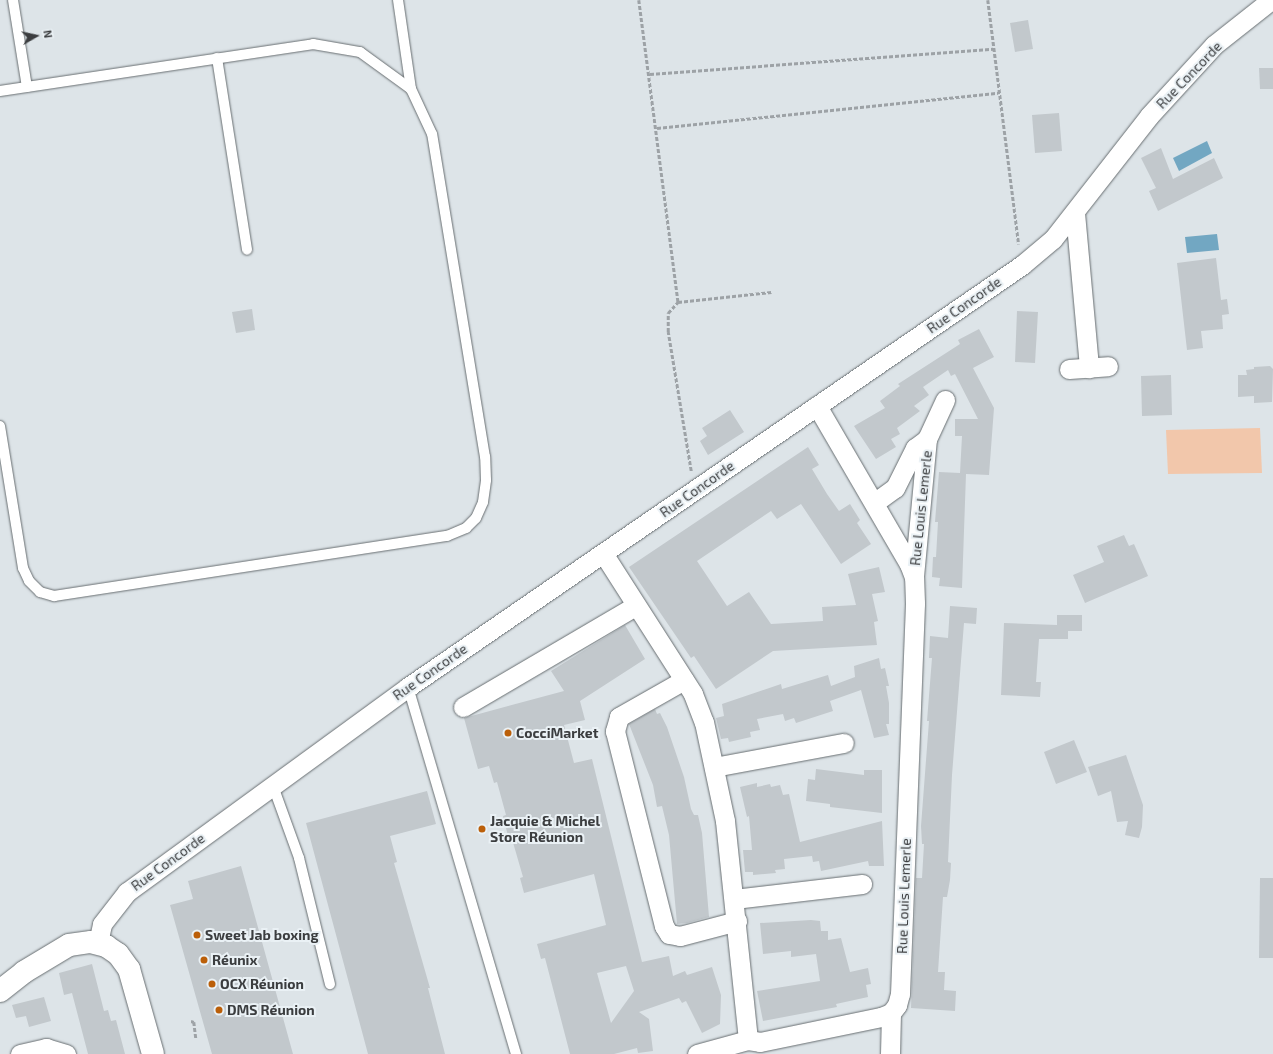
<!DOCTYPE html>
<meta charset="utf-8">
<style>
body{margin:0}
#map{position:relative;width:1273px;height:1054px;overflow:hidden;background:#dde4e8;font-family:"Exo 2",sans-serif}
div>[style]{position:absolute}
.green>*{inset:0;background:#f2c7ab}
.water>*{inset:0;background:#72a7c2}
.building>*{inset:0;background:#c2c8cc}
.path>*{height:2.5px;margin-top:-1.25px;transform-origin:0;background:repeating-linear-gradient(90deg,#9da2a6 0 4px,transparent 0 6px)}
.roads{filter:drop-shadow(0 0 1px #686e71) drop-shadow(0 0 1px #686e71)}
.lane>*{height:10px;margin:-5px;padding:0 5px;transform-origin:5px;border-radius:5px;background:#fff}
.street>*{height:19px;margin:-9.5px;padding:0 9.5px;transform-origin:9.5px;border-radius:9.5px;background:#fff}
.secondary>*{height:22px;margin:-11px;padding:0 11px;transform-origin:11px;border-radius:11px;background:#fff}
.dots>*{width:11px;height:11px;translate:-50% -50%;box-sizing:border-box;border:2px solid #eaf1f5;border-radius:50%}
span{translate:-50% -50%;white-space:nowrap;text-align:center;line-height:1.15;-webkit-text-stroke:4px #eaf1f5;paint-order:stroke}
.street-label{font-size:14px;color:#3b3d3f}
.poi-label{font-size:14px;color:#3b3d3f;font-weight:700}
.left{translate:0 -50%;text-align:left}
.north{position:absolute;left:16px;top:16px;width:40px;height:40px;-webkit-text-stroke:3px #eaf1f5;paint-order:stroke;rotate:81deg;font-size:11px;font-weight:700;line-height:16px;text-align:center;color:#3b3d3f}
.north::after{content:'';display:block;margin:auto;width:14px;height:18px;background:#3b3d3f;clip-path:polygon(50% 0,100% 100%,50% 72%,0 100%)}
</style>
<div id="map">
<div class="green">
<i style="clip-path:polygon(1260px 428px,1262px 473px,1168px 474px,1166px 430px)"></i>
</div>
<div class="water">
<i style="clip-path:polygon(1207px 141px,1212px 153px,1179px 171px,1173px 158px)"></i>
<i style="clip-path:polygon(1217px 234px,1219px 250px,1187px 253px,1185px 237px)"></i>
</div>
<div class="building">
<i style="clip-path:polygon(1028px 20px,1033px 49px,1015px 52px,1010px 23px)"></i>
<i style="clip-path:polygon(1259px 68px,1273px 68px,1273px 89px,1260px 89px)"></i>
<i style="clip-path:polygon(1059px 113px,1062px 151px,1035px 153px,1032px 115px)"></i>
<i style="clip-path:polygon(1161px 148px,1173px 179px,1214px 158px,1223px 178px,1158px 211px,1149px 191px,1156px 188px,1141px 158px)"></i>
<i style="clip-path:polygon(1216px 258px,1221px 300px,1227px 299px,1229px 314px,1222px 315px,1223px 329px,1201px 331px,1203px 348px,1187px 350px,1177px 263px)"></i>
<i style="clip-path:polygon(252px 309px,255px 330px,236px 333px,232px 312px)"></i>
<i style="clip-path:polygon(1017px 311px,1038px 312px,1035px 363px,1015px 362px)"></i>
<i style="clip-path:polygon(979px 329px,994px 357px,973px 368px,994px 408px,989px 475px,966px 474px,962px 588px,939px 586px,940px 578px,932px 577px,933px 557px,936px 557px,938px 522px,935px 522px,939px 472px,960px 473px,962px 436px,955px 436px,955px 419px,978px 419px,955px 374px,951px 376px,948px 370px,923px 387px,929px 395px,914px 406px,920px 411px,897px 428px,900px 434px,891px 439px,896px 447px,876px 459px,854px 426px,885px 408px,880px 401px,900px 386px,898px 384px,960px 344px,958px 340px)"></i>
<i style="clip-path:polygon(1270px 366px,1273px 369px,1272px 402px,1254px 403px,1254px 396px,1238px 397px,1238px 375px,1247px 375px,1246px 370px,1254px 369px,1254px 367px)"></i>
<i style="clip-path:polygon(1171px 375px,1172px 415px,1142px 416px,1141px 376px)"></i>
<i style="clip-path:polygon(730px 410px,744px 432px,708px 455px,700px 441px,707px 436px,702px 428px)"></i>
<i style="clip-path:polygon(808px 447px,819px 465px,812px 469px,827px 494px,839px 511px,850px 504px,860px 520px,857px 523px,871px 544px,841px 564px,801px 504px,777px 519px,771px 511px,697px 561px,727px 606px,749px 592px,771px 624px,823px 621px,822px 607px,856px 605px,848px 574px,879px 567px,885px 592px,872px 594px,878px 621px,874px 622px,877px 645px,773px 651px,716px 689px,694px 656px,691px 658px,629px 567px)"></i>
<i style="clip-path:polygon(1124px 535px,1129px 546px,1134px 544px,1148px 576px,1085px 603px,1073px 575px,1104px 562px,1097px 546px)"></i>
<i style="clip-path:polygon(950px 606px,977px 608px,976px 624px,964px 623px,952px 775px,948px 862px,951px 863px,950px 880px,947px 897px,943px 897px,938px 972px,945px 972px,944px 990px,956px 991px,955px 1011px,911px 1008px,916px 878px,922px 878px,924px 844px,922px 844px,921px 826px,929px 721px,927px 721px,932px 658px,929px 658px,930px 636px,948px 638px)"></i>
<i style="clip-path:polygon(1057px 615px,1082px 615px,1082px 631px,1068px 631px,1068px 639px,1039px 639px,1036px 682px,1041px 682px,1040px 697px,1001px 695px,1004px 623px,1057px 625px)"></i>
<i style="clip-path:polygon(evenodd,625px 625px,645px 659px,580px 701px,585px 720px,564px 725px,574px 763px,592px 759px,642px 962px,669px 956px,673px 976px,685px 971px,687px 975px,712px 967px,721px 995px,720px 1024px,702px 1033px,686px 1001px,682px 1003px,679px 998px,639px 1012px,649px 1019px,653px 1051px,638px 1053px,637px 1048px,614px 1054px,570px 1054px,545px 958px,541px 959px,537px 944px,606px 925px,594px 874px,524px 893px,520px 878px,523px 877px,512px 839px,509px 840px,503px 816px,506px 815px,497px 782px,494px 783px,489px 766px,478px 769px,464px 718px,564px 691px,551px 671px,625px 625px,626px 966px,634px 991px,611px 1023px,597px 973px,626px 966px)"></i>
<i style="clip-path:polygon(879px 658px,881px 669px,885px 668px,889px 686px,886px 686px,889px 703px,889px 724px,886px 724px,889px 735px,874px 738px,861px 690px,830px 701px,833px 711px,796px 723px,794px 718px,785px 721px,783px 714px,757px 719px,760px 730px,750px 732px,751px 737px,729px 742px,728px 738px,721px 739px,716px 718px,724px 716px,722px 704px,781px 684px,782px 689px,828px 675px,831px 686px,855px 677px,854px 666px)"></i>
<i style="clip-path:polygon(655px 709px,657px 714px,660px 713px,667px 727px,684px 777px,691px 809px,694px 815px,698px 815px,702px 833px,709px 917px,687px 923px,677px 924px,669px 835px,662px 806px,657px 807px,653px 785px,629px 724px)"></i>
<i style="clip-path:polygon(1074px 740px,1087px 772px,1056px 784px,1044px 752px)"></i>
<i style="clip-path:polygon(1126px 755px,1143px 805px,1142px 827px,1139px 838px,1125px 835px,1128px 821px,1117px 822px,1111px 791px,1098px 796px,1088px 767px)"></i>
<i style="clip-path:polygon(816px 769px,864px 775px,864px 770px,882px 770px,882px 813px,830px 807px,830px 804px,806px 801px,808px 779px,815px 780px)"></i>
<i style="clip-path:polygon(757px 783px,757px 787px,770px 784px,771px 787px,780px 785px,783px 795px,789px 794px,800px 842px,882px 821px,884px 866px,869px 866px,868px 861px,821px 871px,819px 861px,813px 862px,812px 856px,784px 859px,785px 869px,775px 870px,776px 873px,753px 875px,753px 872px,745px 872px,743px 850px,752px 850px,749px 816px,747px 817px,740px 787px)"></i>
<i style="clip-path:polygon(427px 791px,436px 824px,390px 836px,397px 862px,394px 863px,430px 988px,428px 988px,445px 1054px,368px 1054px,306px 823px)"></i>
<i style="clip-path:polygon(241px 866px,293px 1054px,212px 1054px,170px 905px,193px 899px,188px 881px)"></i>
<i style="clip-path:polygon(1260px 878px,1273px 878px,1273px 958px,1259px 958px)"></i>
<i style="clip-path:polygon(811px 920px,820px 921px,821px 931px,828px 931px,828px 940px,841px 938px,850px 972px,868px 968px,871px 984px,866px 985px,868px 997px,836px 1004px,837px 1007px,763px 1021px,757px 991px,820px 981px,816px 954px,791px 957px,791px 951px,763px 954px,760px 923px)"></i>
<i style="clip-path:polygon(92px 964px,104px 1011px,108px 1010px,111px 1021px,116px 1020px,125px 1054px,88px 1054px,72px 993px,64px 995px,59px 973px)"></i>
<i style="clip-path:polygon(44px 997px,51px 1021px,29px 1027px,26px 1016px,16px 1018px,12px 1005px)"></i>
</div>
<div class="path">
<i style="left:639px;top:0;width:305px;rotate:82.6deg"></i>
<i style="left:988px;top:0;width:246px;rotate:82.8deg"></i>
<i style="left:650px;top:74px;width:344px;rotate:-4.2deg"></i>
<i style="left:657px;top:128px;width:343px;rotate:-5.9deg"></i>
<i style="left:691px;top:471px;width:141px;rotate:-99.4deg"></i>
<i style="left:668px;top:332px;width:19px;rotate:-90deg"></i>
<i style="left:668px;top:313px;width:15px;rotate:-48deg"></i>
<i style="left:678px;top:302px;width:94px;rotate:-6.1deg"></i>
<i style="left:191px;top:1021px;width:3px;rotate:18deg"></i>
<i style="left:194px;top:1022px;width:16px;rotate:83deg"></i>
</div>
<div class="roads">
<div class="lane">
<i style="left:13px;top:0;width:88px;rotate:80.9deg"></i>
<i style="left:217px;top:58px;width:194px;rotate:81.1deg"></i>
<i style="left:0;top:91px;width:317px;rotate:-8.5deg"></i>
<i style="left:313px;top:44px;width:48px;rotate:9.7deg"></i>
<i style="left:360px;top:52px;width:63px;rotate:36deg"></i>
<i style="left:0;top:426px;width:144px;rotate:80.8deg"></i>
<i style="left:23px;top:568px;width:14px;rotate:65deg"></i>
<i style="left:29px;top:581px;width:16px;rotate:45deg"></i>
<i style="left:40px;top:592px;width:15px;rotate:16deg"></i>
<i style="left:54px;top:596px;width:398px;rotate:-8.7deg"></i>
<i style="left:447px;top:536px;width:21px;rotate:-23deg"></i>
<i style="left:466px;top:528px;width:14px;rotate:-45deg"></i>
<i style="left:476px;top:518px;width:17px;rotate:-66deg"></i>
<i style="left:483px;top:502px;width:22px;rotate:-82deg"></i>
<i style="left:486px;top:480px;width:23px;rotate:-92deg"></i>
<i style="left:485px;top:457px;width:327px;rotate:-99.3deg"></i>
<i style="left:432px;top:134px;width:50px;rotate:-115deg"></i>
<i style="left:411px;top:89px;width:90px;rotate:-98.3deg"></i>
<i style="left:408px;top:687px;width:383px;rotate:73.6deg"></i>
<i style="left:273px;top:786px;width:77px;rotate:70.1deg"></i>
<i style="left:299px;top:858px;width:130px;rotate:76.2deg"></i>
</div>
<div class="street">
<i style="left:1075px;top:213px;width:156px;rotate:84.8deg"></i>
<i style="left:1069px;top:369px;width:39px;rotate:-4deg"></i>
<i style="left:874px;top:503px;width:26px;rotate:-36deg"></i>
<i style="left:895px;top:488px;width:45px;rotate:-63.4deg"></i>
<i style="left:915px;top:448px;width:15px;rotate:-37deg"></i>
<i style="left:927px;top:439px;width:43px;rotate:-65.2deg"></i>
<i style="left:603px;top:553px;width:167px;rotate:57.4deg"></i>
<i style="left:693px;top:694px;width:30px;rotate:69deg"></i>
<i style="left:704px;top:722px;width:101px;rotate:78deg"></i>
<i style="left:725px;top:821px;width:220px;rotate:84deg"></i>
<i style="left:914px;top:576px;width:138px;rotate:-84.6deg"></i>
<i style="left:684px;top:680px;width:75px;rotate:150.4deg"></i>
<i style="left:619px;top:717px;width:15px;rotate:106deg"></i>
<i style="left:615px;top:731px;width:201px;rotate:75.9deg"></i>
<i style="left:664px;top:926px;width:9px;rotate:58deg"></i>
<i style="left:669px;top:934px;width:11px;rotate:10deg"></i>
<i style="left:680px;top:936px;width:59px;rotate:-14.7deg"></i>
<i style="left:463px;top:707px;width:199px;rotate:-30.4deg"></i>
<i style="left:714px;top:767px;width:132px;rotate:-10.5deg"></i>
<i style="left:734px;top:899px;width:129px;rotate:-6.7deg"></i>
<i style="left:98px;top:943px;width:19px;rotate:-78deg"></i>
<i style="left:102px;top:924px;width:41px;rotate:-52deg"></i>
<i style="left:127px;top:892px;width:348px;rotate:-36.1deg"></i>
<i style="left:408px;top:687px;width:745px;rotate:-34.5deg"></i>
<i style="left:1022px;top:265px;width:40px;rotate:-40deg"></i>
<i style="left:1053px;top:239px;width:156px;rotate:-52deg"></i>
<i style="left:1149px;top:116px;width:96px;rotate:-47.5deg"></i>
<i style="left:1214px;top:45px;width:73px;rotate:-38.3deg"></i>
<i style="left:20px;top:1054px;width:27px;rotate:-13deg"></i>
<i style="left:46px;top:1048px;width:21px;rotate:17deg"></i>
<i style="left:697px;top:1054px;width:53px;rotate:-15.4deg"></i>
<i style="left:748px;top:1040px;width:12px;rotate:9deg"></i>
<i style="left:760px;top:1042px;width:124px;rotate:-11.7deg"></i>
<i style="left:881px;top:1017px;width:11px;rotate:-22deg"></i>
<i style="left:891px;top:1013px;width:10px;rotate:-53deg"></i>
<i style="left:897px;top:1005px;width:11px;rotate:-75deg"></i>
<i style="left:900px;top:994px;width:391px;rotate:-87.8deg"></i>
<i style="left:915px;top:603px;width:26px;rotate:-92deg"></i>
<i style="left:914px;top:577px;width:14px;rotate:-111deg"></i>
<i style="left:909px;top:564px;width:183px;rotate:-120.2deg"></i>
<i style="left:890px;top:1054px;width:41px;rotate:-88.6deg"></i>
</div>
<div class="secondary">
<i style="left:0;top:991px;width:31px;rotate:-38deg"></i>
<i style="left:24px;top:972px;width:52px;rotate:-31deg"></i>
<i style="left:69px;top:945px;width:22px;rotate:-8deg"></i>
<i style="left:91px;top:942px;width:16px;rotate:15deg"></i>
<i style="left:106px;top:946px;width:14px;rotate:34deg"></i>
<i style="left:118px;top:954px;width:19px;rotate:54deg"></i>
<i style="left:129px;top:969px;width:88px;rotate:74.2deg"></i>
</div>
</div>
<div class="dots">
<i style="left:508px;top:733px;background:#bb5f09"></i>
<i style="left:482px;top:829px;background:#bb5f09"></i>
<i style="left:197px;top:935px;background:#bb5f09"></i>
<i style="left:204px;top:960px;background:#bb5f09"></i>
<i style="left:212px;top:984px;background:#bb5f09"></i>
<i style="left:219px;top:1010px;background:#bb5f09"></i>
</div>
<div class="street-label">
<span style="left:1189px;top:75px;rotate:-46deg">Rue Concorde</span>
<span style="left:964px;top:305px;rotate:-35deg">Rue Concorde</span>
<span style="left:697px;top:489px;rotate:-35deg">Rue Concorde</span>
<span style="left:921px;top:508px;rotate:-84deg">Rue Louis Lemerle</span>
<span style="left:430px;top:672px;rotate:-35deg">Rue Concorde</span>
<span style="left:168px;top:862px;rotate:-36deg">Rue Concorde</span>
<span style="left:904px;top:896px;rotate:-88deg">Rue Louis Lemerle</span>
</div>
<div class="poi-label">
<span class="left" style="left:516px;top:733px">CocciMarket</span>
<span class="left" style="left:490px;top:829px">Jacquie &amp; Michel<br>Store Réunion</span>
<span class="left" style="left:205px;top:935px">Sweet Jab boxing</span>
<span class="left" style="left:212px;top:960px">Réunix</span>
<span class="left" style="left:220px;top:984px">OCX Réunion</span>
<span class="left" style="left:227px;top:1010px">DMS Réunion</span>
</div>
<div class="north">N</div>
</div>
